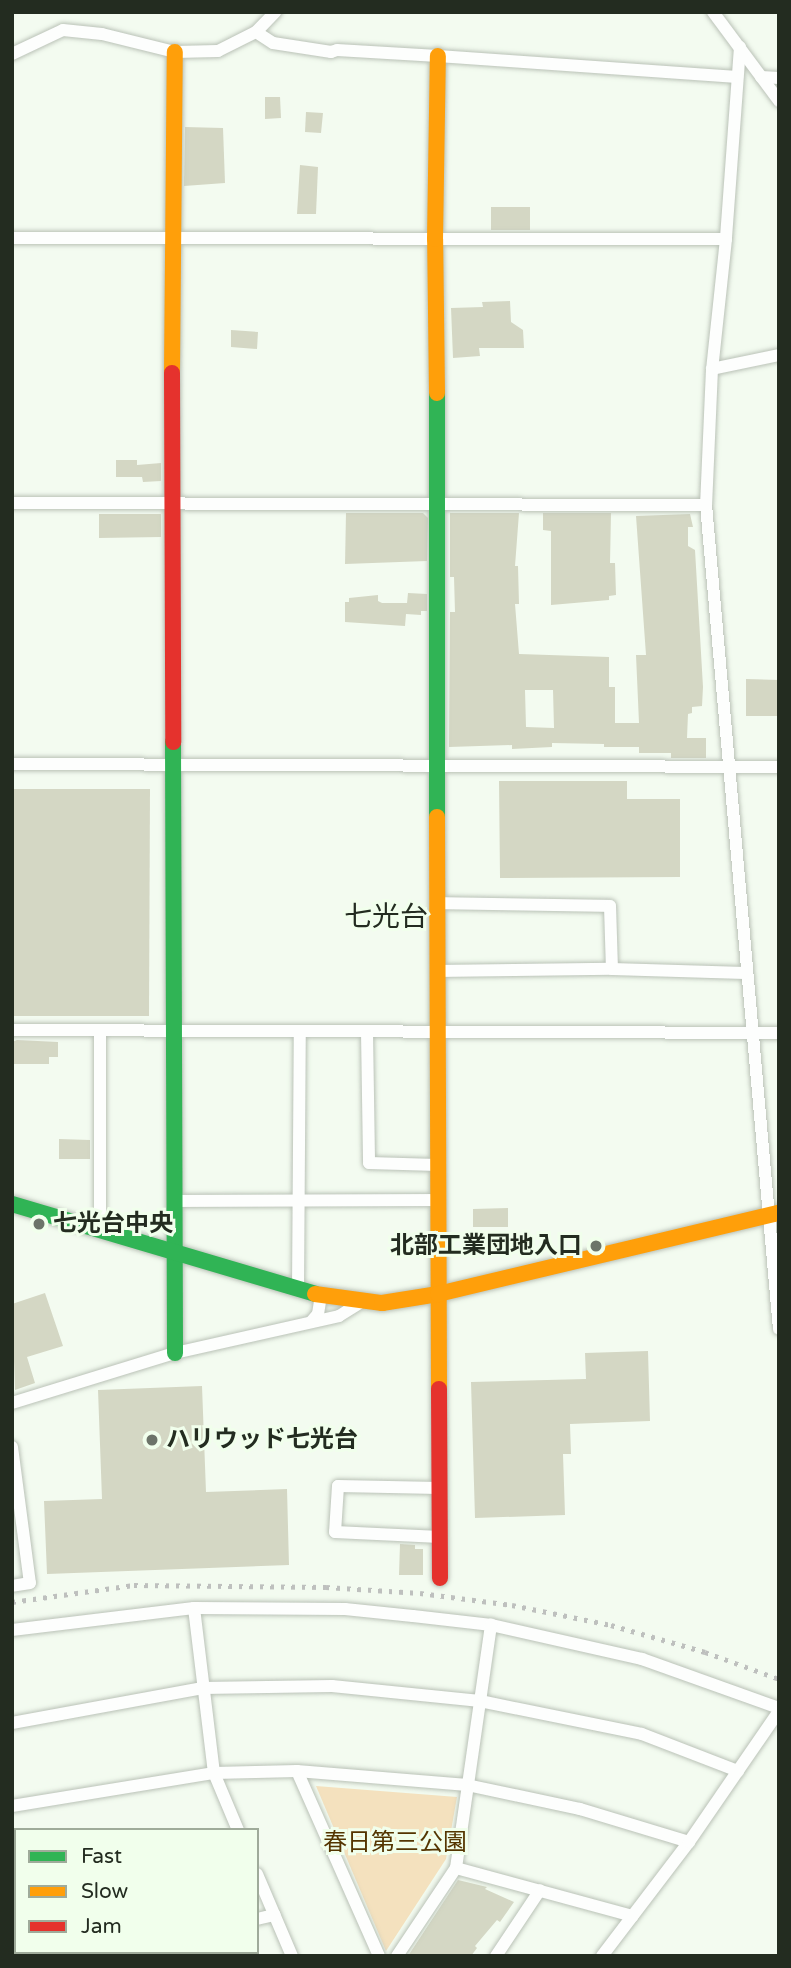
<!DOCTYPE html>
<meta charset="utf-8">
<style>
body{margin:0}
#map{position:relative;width:791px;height:1968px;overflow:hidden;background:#f3fbf0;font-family:"Varela Round","Noto Sans JP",sans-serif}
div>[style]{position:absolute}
.green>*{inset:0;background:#f4e1be}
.building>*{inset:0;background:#d4d7c4}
.roads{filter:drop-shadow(0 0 2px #bac2b7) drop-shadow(0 0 2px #bac2b7)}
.street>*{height:12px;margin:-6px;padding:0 6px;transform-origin:6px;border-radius:6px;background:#fdfefd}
.fast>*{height:16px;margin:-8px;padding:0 8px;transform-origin:8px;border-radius:8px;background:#30b455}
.slow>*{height:16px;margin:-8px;padding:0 8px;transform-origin:8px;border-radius:8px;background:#ff9f0a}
.jam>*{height:16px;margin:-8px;padding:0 8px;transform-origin:8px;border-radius:8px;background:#e5322d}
.rail>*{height:4.5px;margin-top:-2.25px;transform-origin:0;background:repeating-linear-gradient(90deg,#bec0be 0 3.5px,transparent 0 10.5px)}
.dots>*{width:19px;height:19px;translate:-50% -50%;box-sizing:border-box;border:4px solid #f1ffec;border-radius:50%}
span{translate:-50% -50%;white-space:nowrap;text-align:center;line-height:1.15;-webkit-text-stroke:6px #f1ffec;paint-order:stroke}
.poi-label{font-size:24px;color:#232c20;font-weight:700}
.left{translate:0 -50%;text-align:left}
.right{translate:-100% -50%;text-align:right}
.park-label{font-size:24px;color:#543501}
.quarter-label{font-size:28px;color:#232c20}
.frame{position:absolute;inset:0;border:14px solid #232c20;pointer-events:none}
.legend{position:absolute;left:14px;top:1828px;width:245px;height:126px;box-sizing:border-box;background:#f1ffec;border:2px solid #9fab9a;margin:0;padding:9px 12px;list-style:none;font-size:21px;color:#232c20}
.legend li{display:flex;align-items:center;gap:14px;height:35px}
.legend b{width:35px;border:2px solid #9fab9a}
</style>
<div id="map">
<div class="green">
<i style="clip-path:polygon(316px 1786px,457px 1797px,446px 1859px,386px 1951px)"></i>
</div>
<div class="building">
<i style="clip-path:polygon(265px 97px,280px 97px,281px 118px,265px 119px)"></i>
<i style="clip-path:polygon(306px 112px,323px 113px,321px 133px,305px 132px)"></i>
<i style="clip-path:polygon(185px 127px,223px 128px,225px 183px,184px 186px)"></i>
<i style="clip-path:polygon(300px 165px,318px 167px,316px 214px,297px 214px)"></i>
<i style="clip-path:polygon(491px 207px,530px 207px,530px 230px,491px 230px)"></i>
<i style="clip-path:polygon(510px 301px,511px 322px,523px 330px,524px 348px,479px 348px,480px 356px,453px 358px,451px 308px,483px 307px,482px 302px)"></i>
<i style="clip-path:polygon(231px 330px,258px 332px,257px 349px,231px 347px)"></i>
<i style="clip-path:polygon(116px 460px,137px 460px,137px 465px,161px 463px,161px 481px,143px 482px,142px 477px,116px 477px)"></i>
<i style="clip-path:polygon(346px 513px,423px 513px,428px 518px,427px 561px,345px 564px)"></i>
<i style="clip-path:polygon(evenodd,450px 513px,519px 513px,515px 566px,518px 566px,519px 604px,515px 604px,519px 654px,609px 657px,609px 687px,615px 687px,615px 723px,639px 723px,636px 655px,646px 655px,636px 516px,690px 514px,693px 527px,688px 527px,688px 546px,695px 550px,703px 687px,702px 706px,692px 707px,692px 713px,688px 714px,687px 738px,706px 738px,706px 758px,671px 758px,671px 753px,639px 753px,639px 747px,604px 747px,604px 744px,552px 743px,552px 747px,512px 749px,512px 745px,449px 747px,450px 612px,455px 612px,454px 577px,450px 577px,450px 513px,525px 690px,553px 690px,554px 728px,526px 727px,525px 690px)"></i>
<i style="clip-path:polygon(543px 513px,611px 513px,610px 563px,615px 563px,616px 595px,609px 596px,609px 600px,551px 605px,551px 531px,543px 530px)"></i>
<i style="clip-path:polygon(99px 514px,161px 514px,161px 537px,99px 538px)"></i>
<i style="clip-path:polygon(408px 593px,427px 594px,427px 611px,421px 611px,421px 615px,406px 614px,405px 626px,345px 622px,345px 602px,349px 602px,349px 598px,378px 595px,378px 601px,382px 603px,407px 603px)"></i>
<i style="clip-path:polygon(746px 679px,779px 680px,779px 716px,746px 716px)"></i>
<i style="clip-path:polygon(499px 781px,627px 781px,627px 799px,680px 799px,680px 877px,500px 878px)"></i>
<i style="clip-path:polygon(12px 789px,150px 789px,149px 1016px,12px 1016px)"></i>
<i style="clip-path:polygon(17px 1040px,58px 1042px,58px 1057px,49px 1057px,49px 1064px,12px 1064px,12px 1042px)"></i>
<i style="clip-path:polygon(59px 1139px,90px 1140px,90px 1159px,59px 1159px)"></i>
<i style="clip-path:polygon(508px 1208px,508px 1227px,473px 1227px,473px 1209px)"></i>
<i style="clip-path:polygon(45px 1293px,63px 1346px,27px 1357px,35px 1383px,15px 1390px,12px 1304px)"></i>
<i style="clip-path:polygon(648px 1351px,650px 1421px,570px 1424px,571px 1454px,563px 1454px,565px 1515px,475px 1518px,471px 1382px,586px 1379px,585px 1353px)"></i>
<i style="clip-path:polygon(202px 1386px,206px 1492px,287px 1489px,289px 1565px,47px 1574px,44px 1501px,102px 1499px,98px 1390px)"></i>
<i style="clip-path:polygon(400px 1544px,415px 1545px,415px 1549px,423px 1549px,423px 1575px,399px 1575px)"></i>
<i style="clip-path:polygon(458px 1880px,487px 1887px,485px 1889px,514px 1902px,500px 1922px,497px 1920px,475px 1946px,477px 1948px,471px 1956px,408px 1956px)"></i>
</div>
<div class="roads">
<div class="street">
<i style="left:713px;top:12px;width:111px;rotate:53.4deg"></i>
<i style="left:256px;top:32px;width:20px;rotate:33deg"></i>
<i style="left:273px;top:43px;width:59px;rotate:8.8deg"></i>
<i style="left:331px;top:52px;width:6px;rotate:-18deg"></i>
<i style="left:337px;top:50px;width:101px;rotate:3.4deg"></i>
<i style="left:438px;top:56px;width:300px;rotate:4deg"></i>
<i style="left:740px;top:47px;width:193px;rotate:94.2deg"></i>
<i style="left:726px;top:239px;width:131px;rotate:96.1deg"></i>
<i style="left:712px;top:369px;width:136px;rotate:92.5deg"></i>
<i style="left:706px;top:505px;width:827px;rotate:84.94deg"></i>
<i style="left:12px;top:54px;width:56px;rotate:-25.2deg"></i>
<i style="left:63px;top:30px;width:39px;rotate:6deg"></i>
<i style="left:102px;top:34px;width:75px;rotate:13.9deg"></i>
<i style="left:175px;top:52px;width:43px;rotate:-1.3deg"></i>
<i style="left:218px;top:51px;width:42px;rotate:-26.6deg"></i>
<i style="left:256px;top:32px;width:28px;rotate:-46deg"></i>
<i style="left:761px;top:77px;width:18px;rotate:3deg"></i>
<i style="left:12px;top:238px;width:714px;rotate:0.08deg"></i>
<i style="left:712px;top:369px;width:68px;rotate:-11.8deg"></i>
<i style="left:12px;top:503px;width:694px;rotate:0.17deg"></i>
<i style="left:12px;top:764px;width:767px;rotate:0.22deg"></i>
<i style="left:437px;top:903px;width:173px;rotate:1deg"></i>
<i style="left:610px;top:906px;width:63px;rotate:88.2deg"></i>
<i style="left:436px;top:971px;width:176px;rotate:-0.7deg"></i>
<i style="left:612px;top:969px;width:133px;rotate:1.7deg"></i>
<i style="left:12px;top:1030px;width:767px;rotate:0.22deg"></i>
<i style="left:100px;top:1030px;width:199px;rotate:90deg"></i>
<i style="left:367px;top:1032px;width:131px;rotate:89.1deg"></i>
<i style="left:369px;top:1163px;width:68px;rotate:1.7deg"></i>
<i style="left:173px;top:1201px;width:264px;rotate:-0.2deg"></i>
<i style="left:298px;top:1289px;width:257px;rotate:-89.6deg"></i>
<i style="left:311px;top:1322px;width:11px;rotate:-49deg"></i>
<i style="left:318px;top:1314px;width:19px;rotate:-81deg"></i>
<i style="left:12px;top:1403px;width:170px;rotate:-17.1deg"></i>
<i style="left:175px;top:1353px;width:168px;rotate:-12.7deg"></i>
<i style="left:339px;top:1316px;width:26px;rotate:-32deg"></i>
<i style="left:12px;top:1447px;width:137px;rotate:82.5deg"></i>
<i style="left:30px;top:1583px;width:18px;rotate:171deg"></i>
<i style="left:439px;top:1488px;width:101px;rotate:-178.9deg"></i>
<i style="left:338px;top:1486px;width:46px;rotate:93.7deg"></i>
<i style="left:335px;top:1532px;width:105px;rotate:2.7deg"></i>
<i style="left:194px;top:1608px;width:166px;rotate:83.1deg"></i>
<i style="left:214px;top:1773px;width:62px;rotate:67.2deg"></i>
<i style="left:12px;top:1630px;width:183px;rotate:-6.9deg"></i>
<i style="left:194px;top:1608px;width:151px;rotate:0.4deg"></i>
<i style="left:345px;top:1609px;width:68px;rotate:5.9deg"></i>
<i style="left:413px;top:1616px;width:79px;rotate:6.6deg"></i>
<i style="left:491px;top:1625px;width:155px;rotate:12.7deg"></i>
<i style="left:642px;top:1659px;width:145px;rotate:19.7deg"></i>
<i style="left:12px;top:1723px;width:194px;rotate:-10.4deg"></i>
<i style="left:203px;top:1688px;width:129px;rotate:-0.9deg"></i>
<i style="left:332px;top:1686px;width:149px;rotate:5.8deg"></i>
<i style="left:480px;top:1701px;width:165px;rotate:11.5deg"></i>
<i style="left:642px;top:1734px;width:103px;rotate:21.1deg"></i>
<i style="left:297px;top:1771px;width:202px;rotate:66.1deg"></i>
<i style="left:12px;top:1806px;width:205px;rotate:-9.3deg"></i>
<i style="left:214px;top:1773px;width:83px;rotate:-1.4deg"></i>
<i style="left:297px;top:1771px;width:171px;rotate:4.7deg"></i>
<i style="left:467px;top:1785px;width:116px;rotate:12deg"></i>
<i style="left:580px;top:1809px;width:114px;rotate:16.8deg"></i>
<i style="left:456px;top:1868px;width:183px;rotate:15.2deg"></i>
<i style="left:257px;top:1874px;width:89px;rotate:66.9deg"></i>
<i style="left:12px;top:1883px;width:4px;rotate:-14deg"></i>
<i style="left:257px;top:1919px;width:18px;rotate:-13deg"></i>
<i style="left:62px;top:1956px;width:18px;rotate:-13deg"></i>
<i style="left:397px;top:1956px;width:106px;rotate:-56.2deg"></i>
<i style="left:456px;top:1868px;width:246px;rotate:-81.8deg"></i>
<i style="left:496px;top:1956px;width:79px;rotate:-56.3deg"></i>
<i style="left:602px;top:1956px;width:143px;rotate:-52.7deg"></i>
<i style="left:689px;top:1842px;width:159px;rotate:-55.5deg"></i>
</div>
<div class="fast">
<i style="left:173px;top:742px;width:611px;rotate:89.81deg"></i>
<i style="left:437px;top:817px;width:424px;rotate:-90deg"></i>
<i style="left:12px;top:1204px;width:316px;rotate:16.5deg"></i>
</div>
<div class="slow">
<i style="left:172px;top:373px;width:321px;rotate:-89.5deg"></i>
<i style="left:437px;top:393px;width:154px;rotate:-90.7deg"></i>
<i style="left:435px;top:239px;width:183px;rotate:-89.1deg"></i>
<i style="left:437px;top:817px;width:572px;rotate:89.8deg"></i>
<i style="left:315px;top:1294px;width:68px;rotate:7.7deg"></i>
<i style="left:382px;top:1303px;width:57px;rotate:-9.1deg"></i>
<i style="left:438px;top:1294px;width:350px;rotate:-13.4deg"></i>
</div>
<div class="jam">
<i style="left:172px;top:373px;width:369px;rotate:89.8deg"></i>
<i style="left:439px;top:1389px;width:189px;rotate:89.7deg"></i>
</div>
</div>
<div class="rail">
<i style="left:12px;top:1602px;width:123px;rotate:-7.9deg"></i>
<i style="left:134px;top:1585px;width:192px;rotate:0.6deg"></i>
<i style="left:326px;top:1587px;width:94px;rotate:3.7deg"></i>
<i style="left:420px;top:1593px;width:93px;rotate:7.4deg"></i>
<i style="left:512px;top:1605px;width:101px;rotate:11.4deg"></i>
<i style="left:611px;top:1625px;width:98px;rotate:16deg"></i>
<i style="left:705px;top:1652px;width:79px;rotate:20deg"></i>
</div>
<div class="dots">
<i style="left:39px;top:1224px;background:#6c7469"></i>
<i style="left:596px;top:1246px;background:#6c7469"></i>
<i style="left:152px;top:1440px;background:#6c7469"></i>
</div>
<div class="poi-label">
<span class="left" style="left:53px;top:1224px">七光台中央</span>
<span class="right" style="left:582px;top:1246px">北部工業団地入口</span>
<span class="left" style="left:166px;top:1440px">ハリウッド七光台</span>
</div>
<div class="park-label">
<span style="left:395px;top:1843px">春日第三公園</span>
</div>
<div class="quarter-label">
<span style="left:386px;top:917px">七光台</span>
</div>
<div class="frame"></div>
<ul class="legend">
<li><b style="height:9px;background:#30b455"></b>Fast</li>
<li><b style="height:9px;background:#ff9f0a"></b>Slow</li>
<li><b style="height:9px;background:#e5322d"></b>Jam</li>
</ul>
</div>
